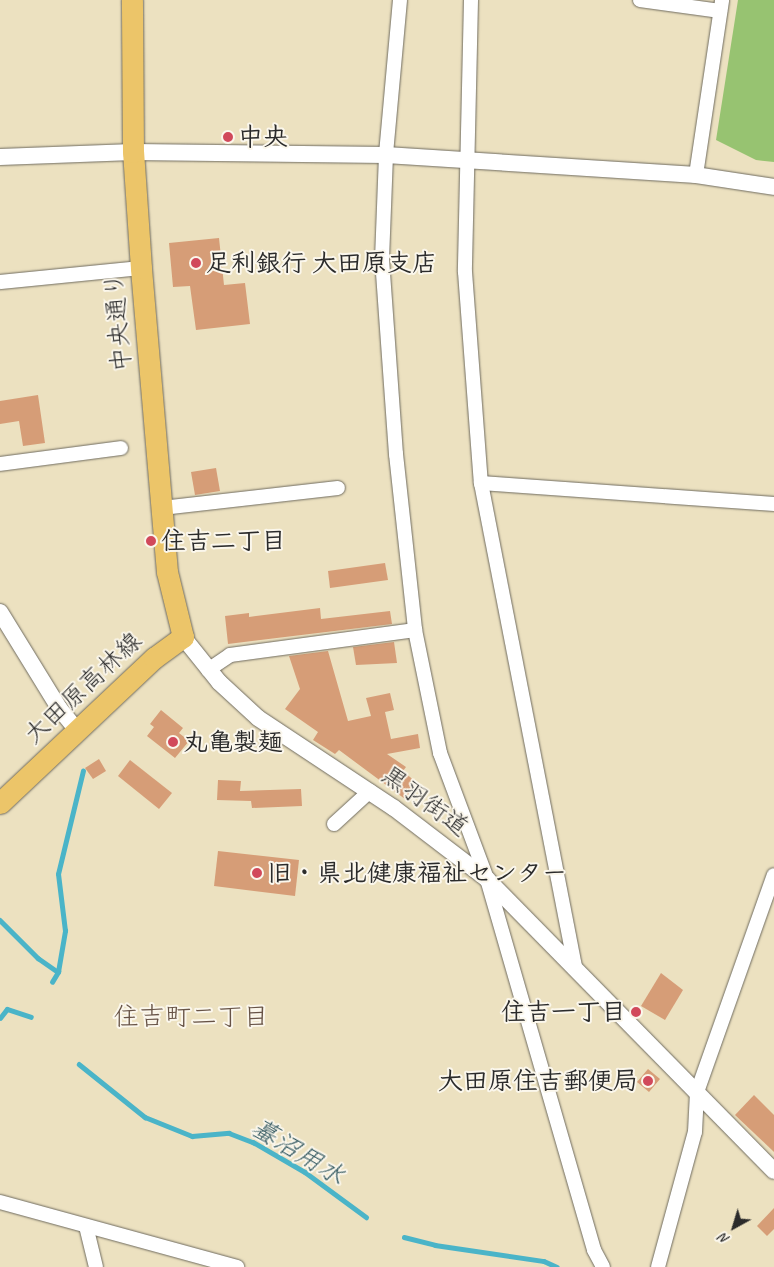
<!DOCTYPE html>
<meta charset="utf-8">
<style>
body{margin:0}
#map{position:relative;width:774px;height:1267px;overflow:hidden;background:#ece1c0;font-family:Caveat,"Klee One",sans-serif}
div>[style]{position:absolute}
.green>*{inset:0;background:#97c371}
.stream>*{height:4.5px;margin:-2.25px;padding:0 2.25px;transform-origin:2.25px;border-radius:2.25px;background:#4ab4c8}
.building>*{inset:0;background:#d69d77}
.roads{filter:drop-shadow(0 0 1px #6f6b5f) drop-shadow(0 0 1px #6f6b5f)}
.minor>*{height:14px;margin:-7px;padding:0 7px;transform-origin:7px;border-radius:7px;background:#fff}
.tertiary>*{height:16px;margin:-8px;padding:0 8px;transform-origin:8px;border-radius:8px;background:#fff}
.primary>*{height:21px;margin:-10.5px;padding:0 10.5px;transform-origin:10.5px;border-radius:10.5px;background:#ecc569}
.dots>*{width:14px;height:14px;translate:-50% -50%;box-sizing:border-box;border:2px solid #fbf7ec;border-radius:50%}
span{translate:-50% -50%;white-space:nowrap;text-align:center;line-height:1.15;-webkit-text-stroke:4px #fbf7ec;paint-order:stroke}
.poi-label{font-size:25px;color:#2b2b2b;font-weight:700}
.left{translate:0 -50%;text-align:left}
.right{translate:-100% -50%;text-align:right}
.street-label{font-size:25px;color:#2b2b2b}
.neighbourhood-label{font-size:26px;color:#675346}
.water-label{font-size:26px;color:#365b62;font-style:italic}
.north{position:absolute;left:709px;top:1202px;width:50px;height:50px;-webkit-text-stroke:4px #fbf7ec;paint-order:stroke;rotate:219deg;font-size:14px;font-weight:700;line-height:20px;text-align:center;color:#2b2b2b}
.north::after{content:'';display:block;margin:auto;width:18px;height:22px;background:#2b2b2b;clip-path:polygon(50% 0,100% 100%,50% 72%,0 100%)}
</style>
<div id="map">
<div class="green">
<i style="clip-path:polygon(738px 0,774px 0,774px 162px,756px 160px,716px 140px)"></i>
</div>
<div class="stream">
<i style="left:0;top:920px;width:54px;rotate:45deg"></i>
<i style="left:38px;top:958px;width:24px;rotate:35deg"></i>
<i style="left:52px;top:982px;width:12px;rotate:-59deg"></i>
<i style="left:58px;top:972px;width:42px;rotate:-80.3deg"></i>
<i style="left:65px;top:931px;width:57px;rotate:-97deg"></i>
<i style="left:58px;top:874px;width:106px;rotate:-76.4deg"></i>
<i style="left:0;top:1018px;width:11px;rotate:-52deg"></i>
<i style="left:7px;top:1009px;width:25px;rotate:18deg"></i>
<i style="left:79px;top:1064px;width:85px;rotate:38.8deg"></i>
<i style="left:145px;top:1117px;width:51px;rotate:22deg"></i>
<i style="left:192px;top:1136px;width:37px;rotate:-5deg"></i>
<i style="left:229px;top:1133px;width:26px;rotate:21deg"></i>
<i style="left:253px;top:1142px;width:60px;rotate:30deg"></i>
<i style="left:305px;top:1172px;width:76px;rotate:36.4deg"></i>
<i style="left:404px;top:1237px;width:32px;rotate:14deg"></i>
<i style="left:435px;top:1245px;width:110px;rotate:8.4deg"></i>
<i style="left:544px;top:1261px;width:14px;rotate:25deg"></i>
</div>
<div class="building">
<i style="clip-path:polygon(219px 238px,224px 285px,245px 283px,250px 324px,196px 330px,190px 286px,173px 287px,169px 243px)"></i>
<i style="clip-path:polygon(38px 395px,45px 443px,23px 446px,19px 421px,0 424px,0 401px)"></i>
<i style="clip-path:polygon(216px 468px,220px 491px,195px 495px,191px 472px)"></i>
<i style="clip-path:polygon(385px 563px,388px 580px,330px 588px,328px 571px)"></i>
<i style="clip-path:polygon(320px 608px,321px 619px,390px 611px,392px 624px,228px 644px,225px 616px,249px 613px,249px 617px)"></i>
<i style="clip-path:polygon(394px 642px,397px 663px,356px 665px,353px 647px)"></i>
<i style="clip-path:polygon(328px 651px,348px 721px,371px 716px,366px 698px,390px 693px,394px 710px,385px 712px,391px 739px,418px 734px,420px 748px,387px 754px,406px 767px,403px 771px,417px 783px,405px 799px,339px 750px,335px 754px,313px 740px,318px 732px,285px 709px,300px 689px,289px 656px)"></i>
<i style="clip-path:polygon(161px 710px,183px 728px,179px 733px,189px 741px,175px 758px,147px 736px,154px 727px,150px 724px)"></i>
<i style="clip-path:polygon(99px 759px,106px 771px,93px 779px,85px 768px)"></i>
<i style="clip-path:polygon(130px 760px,172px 793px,159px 809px,118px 776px)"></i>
<i style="clip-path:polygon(218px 780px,241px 781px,240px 791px,301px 789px,302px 806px,252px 808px,251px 801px,217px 800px)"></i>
<i style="clip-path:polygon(218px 851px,299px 860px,295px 896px,214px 886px)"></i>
<i style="clip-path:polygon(661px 973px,683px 990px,665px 1020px,641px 1006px)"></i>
<i style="clip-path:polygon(648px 1069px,660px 1079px,649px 1092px,637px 1082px)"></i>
<i style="clip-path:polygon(754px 1095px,774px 1115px,774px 1152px,735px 1115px)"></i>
<i style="clip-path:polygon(774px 1208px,774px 1229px,767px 1236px,757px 1226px)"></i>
</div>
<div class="roads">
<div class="minor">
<i style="left:400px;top:0;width:156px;rotate:95.2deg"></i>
<i style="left:386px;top:155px;width:104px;rotate:92.2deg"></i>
<i style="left:382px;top:259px;width:196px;rotate:85.9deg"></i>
<i style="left:396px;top:454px;width:177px;rotate:83.8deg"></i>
<i style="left:415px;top:630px;width:126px;rotate:78.5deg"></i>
<i style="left:440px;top:753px;width:134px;rotate:69.5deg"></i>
<i style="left:487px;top:879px;width:386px;rotate:73.9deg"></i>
<i style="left:594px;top:1250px;width:19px;rotate:62deg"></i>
<i style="left:471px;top:0;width:272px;rotate:91.3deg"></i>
<i style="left:465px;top:272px;width:212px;rotate:85.7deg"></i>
<i style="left:481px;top:483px;width:492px;rotate:79deg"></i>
<i style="left:640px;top:0;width:81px;rotate:7.8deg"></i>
<i style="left:696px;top:175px;width:177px;rotate:-81.5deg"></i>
<i style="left:0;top:282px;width:142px;rotate:-5.7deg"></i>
<i style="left:0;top:464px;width:122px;rotate:-7.5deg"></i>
<i style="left:481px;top:483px;width:294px;rotate:4.1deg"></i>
<i style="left:162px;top:508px;width:177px;rotate:-6.5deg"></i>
<i style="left:208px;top:670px;width:27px;rotate:-34deg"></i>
<i style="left:230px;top:655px;width:187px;rotate:-7.7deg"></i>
<i style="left:334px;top:824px;width:49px;rotate:-42.5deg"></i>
<i style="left:0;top:1202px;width:246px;rotate:15.3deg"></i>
<i style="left:86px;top:1226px;width:42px;rotate:76.3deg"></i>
<i style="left:658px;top:1267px;width:140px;rotate:-74.7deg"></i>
<i style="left:695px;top:1132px;width:40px;rotate:-87.1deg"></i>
<i style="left:697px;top:1092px;width:230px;rotate:-70.5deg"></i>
</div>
<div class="tertiary">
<i style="left:0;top:157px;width:133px;rotate:-2.2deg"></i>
<i style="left:133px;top:152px;width:253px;rotate:0.7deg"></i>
<i style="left:386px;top:155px;width:311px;rotate:3.7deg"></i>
<i style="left:696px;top:175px;width:79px;rotate:8.7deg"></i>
<i style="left:0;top:612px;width:113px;rotate:58.4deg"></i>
<i style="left:59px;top:708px;width:28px;rotate:51deg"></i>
<i style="left:183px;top:637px;width:58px;rotate:51.3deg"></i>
<i style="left:219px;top:682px;width:53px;rotate:42.7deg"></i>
<i style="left:258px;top:718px;width:163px;rotate:33.5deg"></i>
<i style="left:394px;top:808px;width:117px;rotate:37.4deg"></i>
<i style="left:487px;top:879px;width:409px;rotate:45.5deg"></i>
</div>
<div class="primary">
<i style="left:0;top:803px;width:212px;rotate:-43.3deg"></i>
<i style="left:154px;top:658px;width:36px;rotate:-36deg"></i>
<i style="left:183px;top:637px;width:67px;rotate:-103.8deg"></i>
<i style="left:167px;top:572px;width:305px;rotate:-94.9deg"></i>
<i style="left:141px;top:268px;width:116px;rotate:-93.9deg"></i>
<i style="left:133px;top:152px;width:152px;rotate:-90.4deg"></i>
</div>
</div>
<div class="dots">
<i style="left:228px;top:137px;background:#d1495b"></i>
<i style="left:196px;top:263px;background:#d1495b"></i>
<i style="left:151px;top:541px;background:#d1495b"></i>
<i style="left:173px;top:742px;background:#d1495b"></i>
<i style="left:257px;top:873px;background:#d1495b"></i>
<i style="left:636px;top:1012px;background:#d1495b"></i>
<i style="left:648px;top:1081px;background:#d1495b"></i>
</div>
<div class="poi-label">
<span class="left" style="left:238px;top:137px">中央</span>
<span class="left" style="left:206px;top:263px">足利銀行 大田原支店</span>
<span class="left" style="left:161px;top:541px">住吉二丁目</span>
<span class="left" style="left:183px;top:742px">丸亀製麺</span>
<span class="left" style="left:267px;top:873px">旧・県北健康福祉センター</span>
<span class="right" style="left:626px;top:1012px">住吉一丁目</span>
<span class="right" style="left:638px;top:1081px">大田原住吉郵便局</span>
</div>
<div class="street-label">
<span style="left:118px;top:322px;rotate:-95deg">中央通り</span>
<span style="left:83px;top:688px;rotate:-43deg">大田原高林線</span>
<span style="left:425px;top:801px;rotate:36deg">黒羽街道</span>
</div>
<div class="neighbourhood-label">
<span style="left:191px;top:1017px">住吉町二丁目</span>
</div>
<div class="water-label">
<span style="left:298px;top:1152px;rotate:31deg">蟇沼用水</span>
</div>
<div class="north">N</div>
</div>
